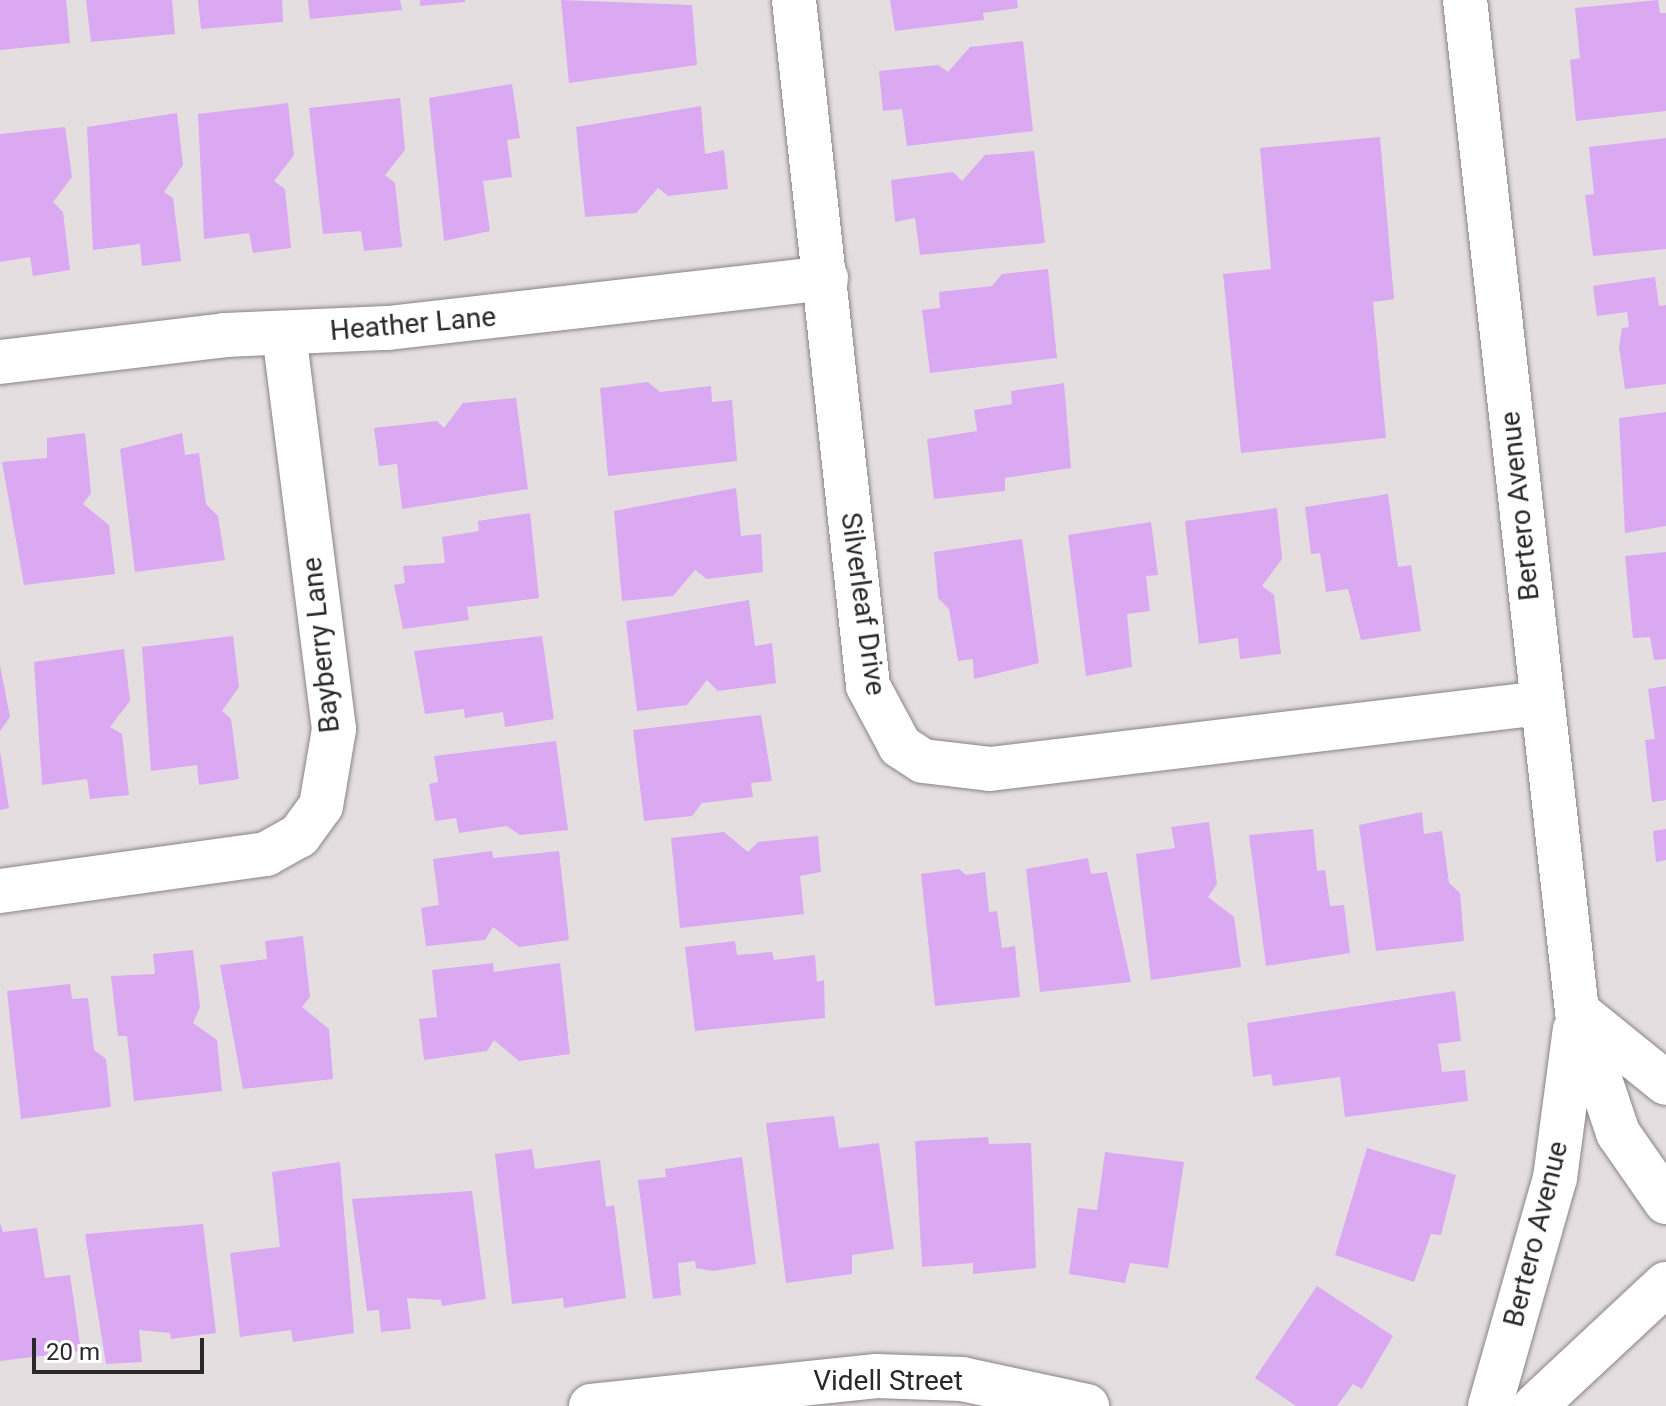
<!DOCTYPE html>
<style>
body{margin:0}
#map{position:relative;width:1666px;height:1406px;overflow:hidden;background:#e5dee1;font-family:Roboto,sans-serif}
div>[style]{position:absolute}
.building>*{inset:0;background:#dba8f2}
.roads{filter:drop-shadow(0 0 2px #898386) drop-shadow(0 0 2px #898386)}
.minor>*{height:44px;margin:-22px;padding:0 22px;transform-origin:22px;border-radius:22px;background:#fff}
span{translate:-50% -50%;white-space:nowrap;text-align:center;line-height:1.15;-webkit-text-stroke:7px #fff;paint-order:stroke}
.street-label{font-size:28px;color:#2a2829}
.scale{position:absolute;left:32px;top:1338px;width:172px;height:36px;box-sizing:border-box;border:4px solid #2a2829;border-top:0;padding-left:10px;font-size:24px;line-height:28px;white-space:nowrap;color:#2a2829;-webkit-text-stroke:6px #fff;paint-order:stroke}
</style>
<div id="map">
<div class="building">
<i style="clip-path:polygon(0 0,66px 0,70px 43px,0 50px)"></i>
<i style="clip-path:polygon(86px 0,172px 0,175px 34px,91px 42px)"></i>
<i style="clip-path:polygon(198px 0,282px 0,283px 22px,201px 29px)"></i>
<i style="clip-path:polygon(308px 0,400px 0,402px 10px,310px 19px)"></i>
<i style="clip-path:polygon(420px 0,465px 0,465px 2px,420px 6px)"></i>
<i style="clip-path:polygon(561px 0,692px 5px,697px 65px,569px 83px)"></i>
<i style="clip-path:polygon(890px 0,1017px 0,1018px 8px,983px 13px,984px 20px,895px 31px)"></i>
<i style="clip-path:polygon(1658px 0,1660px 13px,1666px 13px,1666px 111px,1576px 121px,1570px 60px,1580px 58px,1575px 8px)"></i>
<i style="clip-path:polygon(1023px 41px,1033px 131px,907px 146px,902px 109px,883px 111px,879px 71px,938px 65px,948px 72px,970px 47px)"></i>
<i style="clip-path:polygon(512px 84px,520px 138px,507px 140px,512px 177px,483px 181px,490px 231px,444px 241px,429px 98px)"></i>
<i style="clip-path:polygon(400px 98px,405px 150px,385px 175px,395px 183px,402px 247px,364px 251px,361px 231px,323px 234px,309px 108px)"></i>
<i style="clip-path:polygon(288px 103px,294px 155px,274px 181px,285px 189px,291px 248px,253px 253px,249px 233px,204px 239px,198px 114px)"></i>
<i style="clip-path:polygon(701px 106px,705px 154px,724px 150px,728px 189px,668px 196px,658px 188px,636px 213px,585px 217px,576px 127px)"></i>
<i style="clip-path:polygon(177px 113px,183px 165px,164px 192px,173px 198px,181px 261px,142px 266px,140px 244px,93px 250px,87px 127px)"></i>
<i style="clip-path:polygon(65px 127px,72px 177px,53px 202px,63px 212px,70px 270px,33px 276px,30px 257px,0 262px,0 134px)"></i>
<i style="clip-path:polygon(1380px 137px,1394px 299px,1373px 302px,1386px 438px,1241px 453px,1223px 274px,1271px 269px,1260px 148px)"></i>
<i style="clip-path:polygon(1666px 138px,1666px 249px,1593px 256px,1585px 195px,1594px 194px,1589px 147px)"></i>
<i style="clip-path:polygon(1034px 151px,1045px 243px,920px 255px,915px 218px,895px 222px,891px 180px,953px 172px,962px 181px,985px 155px)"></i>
<i style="clip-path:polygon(1048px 269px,1057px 358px,930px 373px,922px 310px,940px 308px,939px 292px,992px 286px,1002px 274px)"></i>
<i style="clip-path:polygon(1655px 277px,1659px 306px,1666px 305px,1666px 384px,1625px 389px,1619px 347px,1622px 328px,1629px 327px,1627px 312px,1597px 316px,1593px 286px)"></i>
<i style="clip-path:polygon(648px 382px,660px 392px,711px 386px,712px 402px,732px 400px,737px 461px,608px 476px,600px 388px)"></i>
<i style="clip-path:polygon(1064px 383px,1071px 468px,1005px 478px,1005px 491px,934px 499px,927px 439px,977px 431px,974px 410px,1012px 404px,1011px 391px)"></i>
<i style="clip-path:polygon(516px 398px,528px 489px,402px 509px,397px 464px,379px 466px,374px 428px,437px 421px,444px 428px,463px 403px)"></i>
<i style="clip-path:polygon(1666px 412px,1666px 526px,1625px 533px,1619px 418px)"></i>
<i style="clip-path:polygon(85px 433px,91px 493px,83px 504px,109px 525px,115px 574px,24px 585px,2px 462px,47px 458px,47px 438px)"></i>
<i style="clip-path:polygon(182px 433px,185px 455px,199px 453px,206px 504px,218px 516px,225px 560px,135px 572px,120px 449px)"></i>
<i style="clip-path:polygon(736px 488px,741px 536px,761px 534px,763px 572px,707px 579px,695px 570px,673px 596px,622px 601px,614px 511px)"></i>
<i style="clip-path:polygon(1388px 494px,1398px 567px,1411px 565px,1421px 631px,1361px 640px,1348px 589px,1326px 592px,1320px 553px,1311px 554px,1305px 507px)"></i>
<i style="clip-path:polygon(1277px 508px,1282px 559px,1262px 586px,1274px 595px,1281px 654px,1240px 659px,1238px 638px,1199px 644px,1185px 521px)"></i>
<i style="clip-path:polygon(530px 513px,539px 598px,467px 607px,469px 620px,403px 629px,394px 585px,405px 583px,403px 566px,445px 563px,442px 537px,479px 531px,478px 521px)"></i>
<i style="clip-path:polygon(1151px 522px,1158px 575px,1146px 576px,1150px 611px,1127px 614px,1132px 667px,1086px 676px,1068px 535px)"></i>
<i style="clip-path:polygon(1022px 539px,1039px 663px,974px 679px,973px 659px,958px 661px,949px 609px,938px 598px,934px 552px)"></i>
<i style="clip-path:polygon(1666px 552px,1666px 659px,1654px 660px,1650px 637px,1633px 638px,1625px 556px)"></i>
<i style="clip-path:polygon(749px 600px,755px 646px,772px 643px,776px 683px,718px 691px,707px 680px,687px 705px,637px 711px,626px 621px)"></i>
<i style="clip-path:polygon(233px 636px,239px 687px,222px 711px,231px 719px,239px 779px,199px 785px,197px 765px,151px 771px,142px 647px)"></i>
<i style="clip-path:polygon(542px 636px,554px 719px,505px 727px,503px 712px,465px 718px,464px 709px,425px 714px,414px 651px)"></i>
<i style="clip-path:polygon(124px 649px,130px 701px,110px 727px,122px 734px,129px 795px,90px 799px,87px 779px,42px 785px,34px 662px)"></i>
<i style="clip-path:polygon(0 665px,10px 717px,0 731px)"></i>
<i style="clip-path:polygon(1666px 686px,1666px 800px,1652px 802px,1645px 740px,1655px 739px,1648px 689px)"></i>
<i style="clip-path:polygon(761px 715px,772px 781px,751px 783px,753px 797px,702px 803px,692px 816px,644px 821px,633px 730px)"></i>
<i style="clip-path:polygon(556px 741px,568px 830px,520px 835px,507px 826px,459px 833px,456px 818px,435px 821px,429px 784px,438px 782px,434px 756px)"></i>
<i style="clip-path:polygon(0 751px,9px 808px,0 810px)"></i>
<i style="clip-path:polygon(1422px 812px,1424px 834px,1442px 831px,1449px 883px,1460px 893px,1464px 941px,1376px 951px,1359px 825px)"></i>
<i style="clip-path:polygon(1209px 822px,1217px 884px,1208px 897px,1234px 917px,1241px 967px,1151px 980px,1136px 854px,1175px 848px,1171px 827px)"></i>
<i style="clip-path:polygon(1313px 829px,1317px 871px,1325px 870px,1330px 906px,1344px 905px,1350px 953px,1266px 966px,1249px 835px)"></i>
<i style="clip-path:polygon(1666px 829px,1666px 860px,1656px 862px,1653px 831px)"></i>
<i style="clip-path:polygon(724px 832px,748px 852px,758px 842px,818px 836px,821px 872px,800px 876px,804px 914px,680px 928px,671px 838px)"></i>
<i style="clip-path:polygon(492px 851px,493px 858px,559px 851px,569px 940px,519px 947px,493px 927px,485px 940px,426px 946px,421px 908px,439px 905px,433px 859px)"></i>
<i style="clip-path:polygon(1088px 858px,1091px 874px,1107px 872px,1131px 982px,1040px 992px,1026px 869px)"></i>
<i style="clip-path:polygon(959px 869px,966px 875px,985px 872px,989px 912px,997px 911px,1002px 948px,1015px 946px,1020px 997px,935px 1006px,921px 874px)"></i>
<i style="clip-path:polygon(303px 936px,310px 997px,302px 1007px,329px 1029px,333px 1079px,243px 1089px,220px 965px,267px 959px,265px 941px)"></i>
<i style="clip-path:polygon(735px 941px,737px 955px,772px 952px,774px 960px,815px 955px,817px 982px,824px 980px,825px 1018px,695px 1031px,685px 947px)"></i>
<i style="clip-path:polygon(193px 950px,200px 1007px,193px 1023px,217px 1040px,222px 1091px,134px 1101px,127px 1036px,118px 1036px,111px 976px,155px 974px,153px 954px)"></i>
<i style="clip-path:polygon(493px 963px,494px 972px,560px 963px,570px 1054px,519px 1061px,494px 1040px,487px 1051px,424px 1060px,419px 1019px,437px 1017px,432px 970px)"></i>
<i style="clip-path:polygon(70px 984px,72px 999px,88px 998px,94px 1050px,106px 1059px,111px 1107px,21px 1119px,7px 991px)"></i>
<i style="clip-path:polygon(1455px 991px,1461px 1041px,1438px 1044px,1442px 1072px,1465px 1070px,1468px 1101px,1345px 1117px,1340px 1077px,1273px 1086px,1271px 1074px,1253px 1077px,1247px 1023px)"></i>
<i style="clip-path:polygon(834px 1116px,839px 1148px,879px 1143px,894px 1249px,852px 1255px,852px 1274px,786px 1283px,766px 1123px)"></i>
<i style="clip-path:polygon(988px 1137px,989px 1144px,1031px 1143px,1036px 1268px,973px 1274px,973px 1263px,922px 1267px,915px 1141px)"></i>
<i style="clip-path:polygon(1367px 1148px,1456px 1175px,1441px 1235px,1431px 1234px,1414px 1282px,1335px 1255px)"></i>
<i style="clip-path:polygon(532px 1149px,535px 1169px,600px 1160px,606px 1207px,614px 1205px,626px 1298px,564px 1308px,563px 1298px,512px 1304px,495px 1154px)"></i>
<i style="clip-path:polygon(1105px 1152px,1184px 1162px,1168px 1268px,1130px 1263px,1125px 1283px,1069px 1274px,1078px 1208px,1097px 1210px)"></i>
<i style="clip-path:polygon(742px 1157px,756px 1264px,713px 1271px,696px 1268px,695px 1261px,678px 1263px,681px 1295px,653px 1299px,638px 1180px,666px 1177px,665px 1169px)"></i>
<i style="clip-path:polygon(340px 1162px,354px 1333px,293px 1342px,291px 1330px,240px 1337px,230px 1253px,280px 1247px,272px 1172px)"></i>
<i style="clip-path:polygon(472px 1191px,486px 1299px,442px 1306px,441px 1300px,407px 1298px,411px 1329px,381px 1332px,379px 1310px,367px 1311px,352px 1199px)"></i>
<i style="clip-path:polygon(0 1223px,3px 1232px,37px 1228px,45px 1278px,70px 1275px,81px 1351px,0 1361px)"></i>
<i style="clip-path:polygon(203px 1224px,216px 1333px,171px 1339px,170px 1333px,139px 1330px,142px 1362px,106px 1364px,85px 1234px)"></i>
<i style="clip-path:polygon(1317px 1286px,1393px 1336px,1362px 1389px,1353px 1384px,1337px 1406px,1296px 1406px,1255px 1378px)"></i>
</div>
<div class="roads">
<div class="minor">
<i style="left:794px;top:0;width:690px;rotate:83.84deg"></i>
<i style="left:868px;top:686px;width:68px;rotate:61.9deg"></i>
<i style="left:900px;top:746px;width:27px;rotate:33deg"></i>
<i style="left:923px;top:761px;width:67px;rotate:6.8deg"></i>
<i style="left:990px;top:769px;width:555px;rotate:-6.83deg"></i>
<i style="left:1465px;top:0;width:1017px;rotate:83.68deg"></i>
<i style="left:1577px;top:1011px;width:129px;rotate:71.4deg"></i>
<i style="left:1618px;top:1133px;width:84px;rotate:55.2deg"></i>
<i style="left:0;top:362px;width:227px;rotate:-6.8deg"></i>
<i style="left:225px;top:335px;width:163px;rotate:-2.5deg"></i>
<i style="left:388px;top:328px;width:441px;rotate:-6.5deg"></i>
<i style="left:0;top:891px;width:269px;rotate:-7.9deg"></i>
<i style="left:266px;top:854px;width:38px;rotate:-29deg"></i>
<i style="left:299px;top:836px;width:37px;rotate:-54deg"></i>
<i style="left:321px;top:806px;width:78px;rotate:-80.4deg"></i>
<i style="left:334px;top:729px;width:399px;rotate:-97.2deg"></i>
<i style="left:1577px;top:1011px;width:114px;rotate:39deg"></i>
<i style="left:591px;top:1406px;width:287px;rotate:-6deg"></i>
<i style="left:876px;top:1376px;width:86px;rotate:2deg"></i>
<i style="left:962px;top:1379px;width:128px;rotate:12.2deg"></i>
<i style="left:1490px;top:1406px;width:237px;rotate:-74.1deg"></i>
<i style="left:1555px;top:1178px;width:150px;rotate:-82.4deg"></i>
<i style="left:1535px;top:1406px;width:179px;rotate:-43deg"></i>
</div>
</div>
<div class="street-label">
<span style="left:413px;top:324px;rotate:-5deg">Heather Lane</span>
<span style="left:1520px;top:506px;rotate:-96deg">Bertero Avenue</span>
<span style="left:863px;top:604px;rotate:82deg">Silverleaf Drive</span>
<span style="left:321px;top:645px;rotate:-96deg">Bayberry Lane</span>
<span style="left:1536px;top:1234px;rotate:-76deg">Bertero Avenue</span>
<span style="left:888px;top:1381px">Videll Street</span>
</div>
<div class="scale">20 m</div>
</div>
